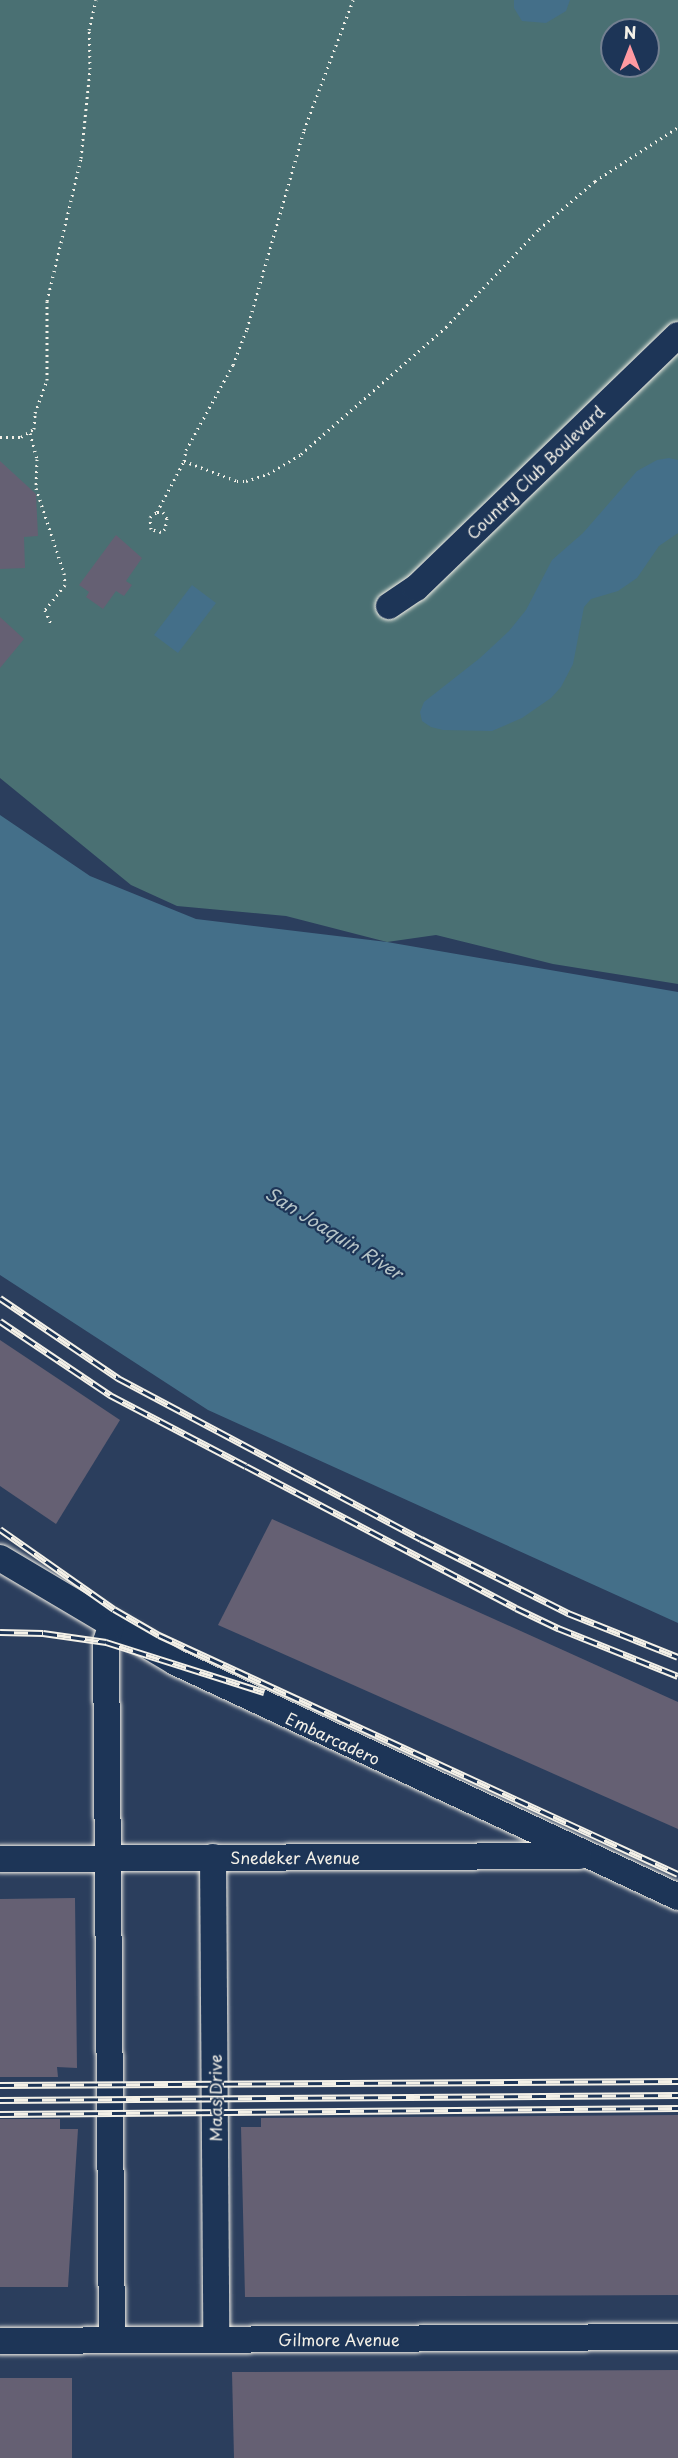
<!DOCTYPE html>
<style>
body{margin:0}
#map{position:relative;width:678px;height:2458px;overflow:hidden;background:#2b3e5d;font-family:"Playpen Sans",sans-serif}
div>[style]{position:absolute}
.green>*{inset:0;background:#4a7073}
.water>*{inset:0;background:#446f89}
.building>*{inset:0;background:#656073}
.path>*{height:3px;margin-top:-1.5px;transform-origin:0;background:repeating-linear-gradient(90deg,#f4f1e8 0 1.5px,transparent 0 6px)}
.roads{filter:drop-shadow(0 0 2px #f4f1e8) drop-shadow(0 0 2px #f4f1e8)}
.minor>*{height:26px;margin:-13px;padding:0 13px;transform-origin:13px;border-radius:13px;background:#1d3557}
.rail>*{height:7px;margin-top:-3.5px;transform-origin:0;background:repeating-linear-gradient(90deg,#1d3557 0 14px,#f4f1e8 0 28px);box-sizing:border-box;border-block:2px solid #f4f1e8}
span{translate:-50% -50%;white-space:nowrap;text-align:center;line-height:1.15;-webkit-text-stroke:4.5px #1d3557;paint-order:stroke}
.street-label{font-size:16px;color:#f4f1e8}
.water-label{font-size:18px;color:#b6c4c7;font-style:italic}
.north{position:absolute;left:600px;top:18px;width:60px;height:60px;box-sizing:border-box;background:#1d3557;border:2px solid #738091;border-radius:50%;rotate:0deg;font-size:16px;font-weight:700;line-height:24px;text-align:center;color:#f4f1e8}
.north::after{content:'';display:block;margin:auto;width:21px;height:27px;background:#ff9aa2;clip-path:polygon(50% 0,100% 100%,50% 72%,0 100%)}
</style>
<div id="map">
<div class="green">
<i style="clip-path:polygon(evenodd,0 0,678px 0,678px 984px,553px 964px,436px 935px,387px 942px,286px 916px,177px 906px,131px 885px,0 778px,0 0,612px 30px,648px 30px,648px 66px,612px 66px,612px 30px)"></i>
</div>
<div class="water">
<i style="clip-path:polygon(514px 0,570px 0,566px 11px,546px 23px,522px 21px,514px 8px)"></i>
<i style="clip-path:polygon(669px 458px,678px 460px,678px 533px,659px 546px,637px 578px,618px 591px,591px 599px,584px 607px,573px 664px,561px 687px,551px 698px,522px 718px,492px 731px,443px 730px,431px 727px,422px 721px,420px 712px,424px 702px,480px 658px,509px 631px,526px 610px,552px 560px,583px 533px,637px 471px,657px 460px)"></i>
<i style="clip-path:polygon(192px 585px,216px 603px,178px 653px,154px 635px)"></i>
<i style="clip-path:polygon(0 815px,90px 876px,196px 919px,387px 942px,678px 992px,678px 1623px,208px 1410px,0 1275px)"></i>
</div>
<div class="building">
<i style="clip-path:polygon(0 461px,36px 494px,38px 536px,24px 537px,25px 568px,0 569px)"></i>
<i style="clip-path:polygon(116px 535px,142px 558px,126px 581px,132px 585px,124px 596px,116px 591px,103px 609px,86px 597px,89px 592px,79px 585px)"></i>
<i style="clip-path:polygon(0 617px,24px 639px,0 668px)"></i>
<i style="clip-path:polygon(0 1340px,120px 1420px,56px 1524px,0 1486px)"></i>
<i style="clip-path:polygon(272px 1519px,678px 1702px,678px 1829px,218px 1625px)"></i>
<i style="clip-path:polygon(75px 1898px,77px 2068px,57px 2067px,58px 2077px,0 2077px,0 1899px)"></i>
<i style="clip-path:polygon(678px 2115px,678px 2295px,245px 2297px,241px 2127px,261px 2127px,261px 2118px)"></i>
<i style="clip-path:polygon(0 2119px,60px 2119px,60px 2129px,78px 2129px,68px 2287px,0 2287px)"></i>
<i style="clip-path:polygon(678px 2370px,678px 2458px,234px 2458px,232px 2372px)"></i>
<i style="clip-path:polygon(0 2378px,72px 2378px,72px 2458px,0 2458px)"></i>
</div>
<div class="path">
<i style="left:30px;top:433px;width:27px;rotate:75deg"></i>
<i style="left:37px;top:459px;width:29px;rotate:92deg"></i>
<i style="left:36px;top:488px;width:89px;rotate:71.8deg"></i>
<i style="left:64px;top:573px;width:12px;rotate:85deg"></i>
<i style="left:65px;top:585px;width:32px;rotate:129deg"></i>
<i style="left:45px;top:610px;width:17px;rotate:66deg"></i>
<i style="left:0;top:437px;width:21px"></i>
<i style="left:21px;top:437px;width:15px;rotate:-32deg"></i>
<i style="left:34px;top:429px;width:16px;rotate:-86deg"></i>
<i style="left:35px;top:413px;width:35px;rotate:-70deg"></i>
<i style="left:47px;top:380px;width:79px;rotate:-90deg"></i>
<i style="left:47px;top:301px;width:147px;rotate:-76.6deg"></i>
<i style="left:81px;top:158px;width:89px;rotate:-84.2deg"></i>
<i style="left:90px;top:69px;width:39px;rotate:-91deg"></i>
<i style="left:89px;top:30px;width:31px;rotate:-77deg"></i>
<i style="left:184px;top:461px;width:11px;rotate:-80deg"></i>
<i style="left:186px;top:450px;width:97px;rotate:-61.1deg"></i>
<i style="left:233px;top:365px;width:39px;rotate:-69deg"></i>
<i style="left:247px;top:329px;width:207px;rotate:-74deg"></i>
<i style="left:304px;top:130px;width:139px;rotate:-69.3deg"></i>
<i style="left:157px;top:512px;width:6px"></i>
<i style="left:163px;top:512px;width:7px;rotate:56deg"></i>
<i style="left:167px;top:518px;width:11px;rotate:100deg"></i>
<i style="left:165px;top:529px;width:5px;rotate:143deg"></i>
<i style="left:161px;top:532px;width:10px;rotate:-163deg"></i>
<i style="left:151px;top:529px;width:12px;rotate:-95deg"></i>
<i style="left:150px;top:517px;width:9px;rotate:-36deg"></i>
<i style="left:157px;top:512px;width:58px;rotate:-62.1deg"></i>
<i style="left:184px;top:461px;width:57px;rotate:20.7deg"></i>
<i style="left:237px;top:481px;width:9px"></i>
<i style="left:246px;top:481px;width:23px;rotate:-18deg"></i>
<i style="left:268px;top:474px;width:39px;rotate:-31deg"></i>
<i style="left:301px;top:454px;width:193px;rotate:-41.2deg"></i>
<i style="left:446px;top:327px;width:135px;rotate:-46.5deg"></i>
<i style="left:539px;top:229px;width:74px;rotate:-40.6deg"></i>
<i style="left:595px;top:181px;width:99px;rotate:-33deg"></i>
</div>
<div class="roads">
<div class="minor">
<i style="left:389px;top:606px;width:32px;rotate:-34deg"></i>
<i style="left:416px;top:588px;width:364px;rotate:-44deg"></i>
<i style="left:0;top:1558px;width:204px;rotate:30.7deg"></i>
<i style="left:175px;top:1662px;width:555px;rotate:25.04deg"></i>
<i style="left:111px;top:1626px;width:17px;rotate:107deg"></i>
<i style="left:106px;top:1642px;width:698px;rotate:89.51deg"></i>
<i style="left:213px;top:1857px;width:483px;rotate:89.6deg"></i>
<i style="left:0;top:1859px;width:579px;rotate:-0.3deg"></i>
<i style="left:0;top:2341px;width:678px;rotate:-0.34deg"></i>
</div>
</div>
<div class="rail">
<i style="left:0;top:1298px;width:143px;rotate:34.1deg"></i>
<i style="left:118px;top:1378px;width:343px;rotate:28deg"></i>
<i style="left:421px;top:1539px;width:165px;rotate:26.7deg"></i>
<i style="left:568px;top:1613px;width:118px;rotate:21.8deg"></i>
<i style="left:0;top:1321px;width:133px;rotate:33.9deg"></i>
<i style="left:110px;top:1395px;width:153px;rotate:27.6deg"></i>
<i style="left:246px;top:1466px;width:305px;rotate:27.7deg"></i>
<i style="left:516px;top:1608px;width:47px;rotate:25.5deg"></i>
<i style="left:558px;top:1628px;width:129px;rotate:21.8deg"></i>
<i style="left:0;top:1529px;width:139px;rotate:35.1deg"></i>
<i style="left:114px;top:1609px;width:52px;rotate:30deg"></i>
<i style="left:159px;top:1635px;width:571px;rotate:24.73deg"></i>
<i style="left:0;top:1632px;width:43px;rotate:1.3deg"></i>
<i style="left:43px;top:1633px;width:64px;rotate:8.1deg"></i>
<i style="left:106px;top:1642px;width:166px;rotate:17.6deg"></i>
<i style="left:0;top:2085px;width:678px;rotate:-0.34deg"></i>
<i style="left:0;top:2100px;width:678px;rotate:-0.42deg"></i>
<i style="left:0;top:2114px;width:678px;rotate:-0.51deg"></i>
</div>
<div class="street-label">
<span style="left:535px;top:472px;rotate:-44deg">Country Club Boulevard</span>
<span style="left:333px;top:1738px;rotate:25deg">Embarcadero</span>
<span style="left:295px;top:1857px">Snedeker Avenue</span>
<span style="left:215px;top:2098px;rotate:-90deg">Maas Drive</span>
<span style="left:339px;top:2339px">Gilmore Avenue</span>
</div>
<div class="water-label">
<span style="left:334px;top:1233px;rotate:32deg">San Joaquin River</span>
</div>
<div class="north">N</div>
</div>
